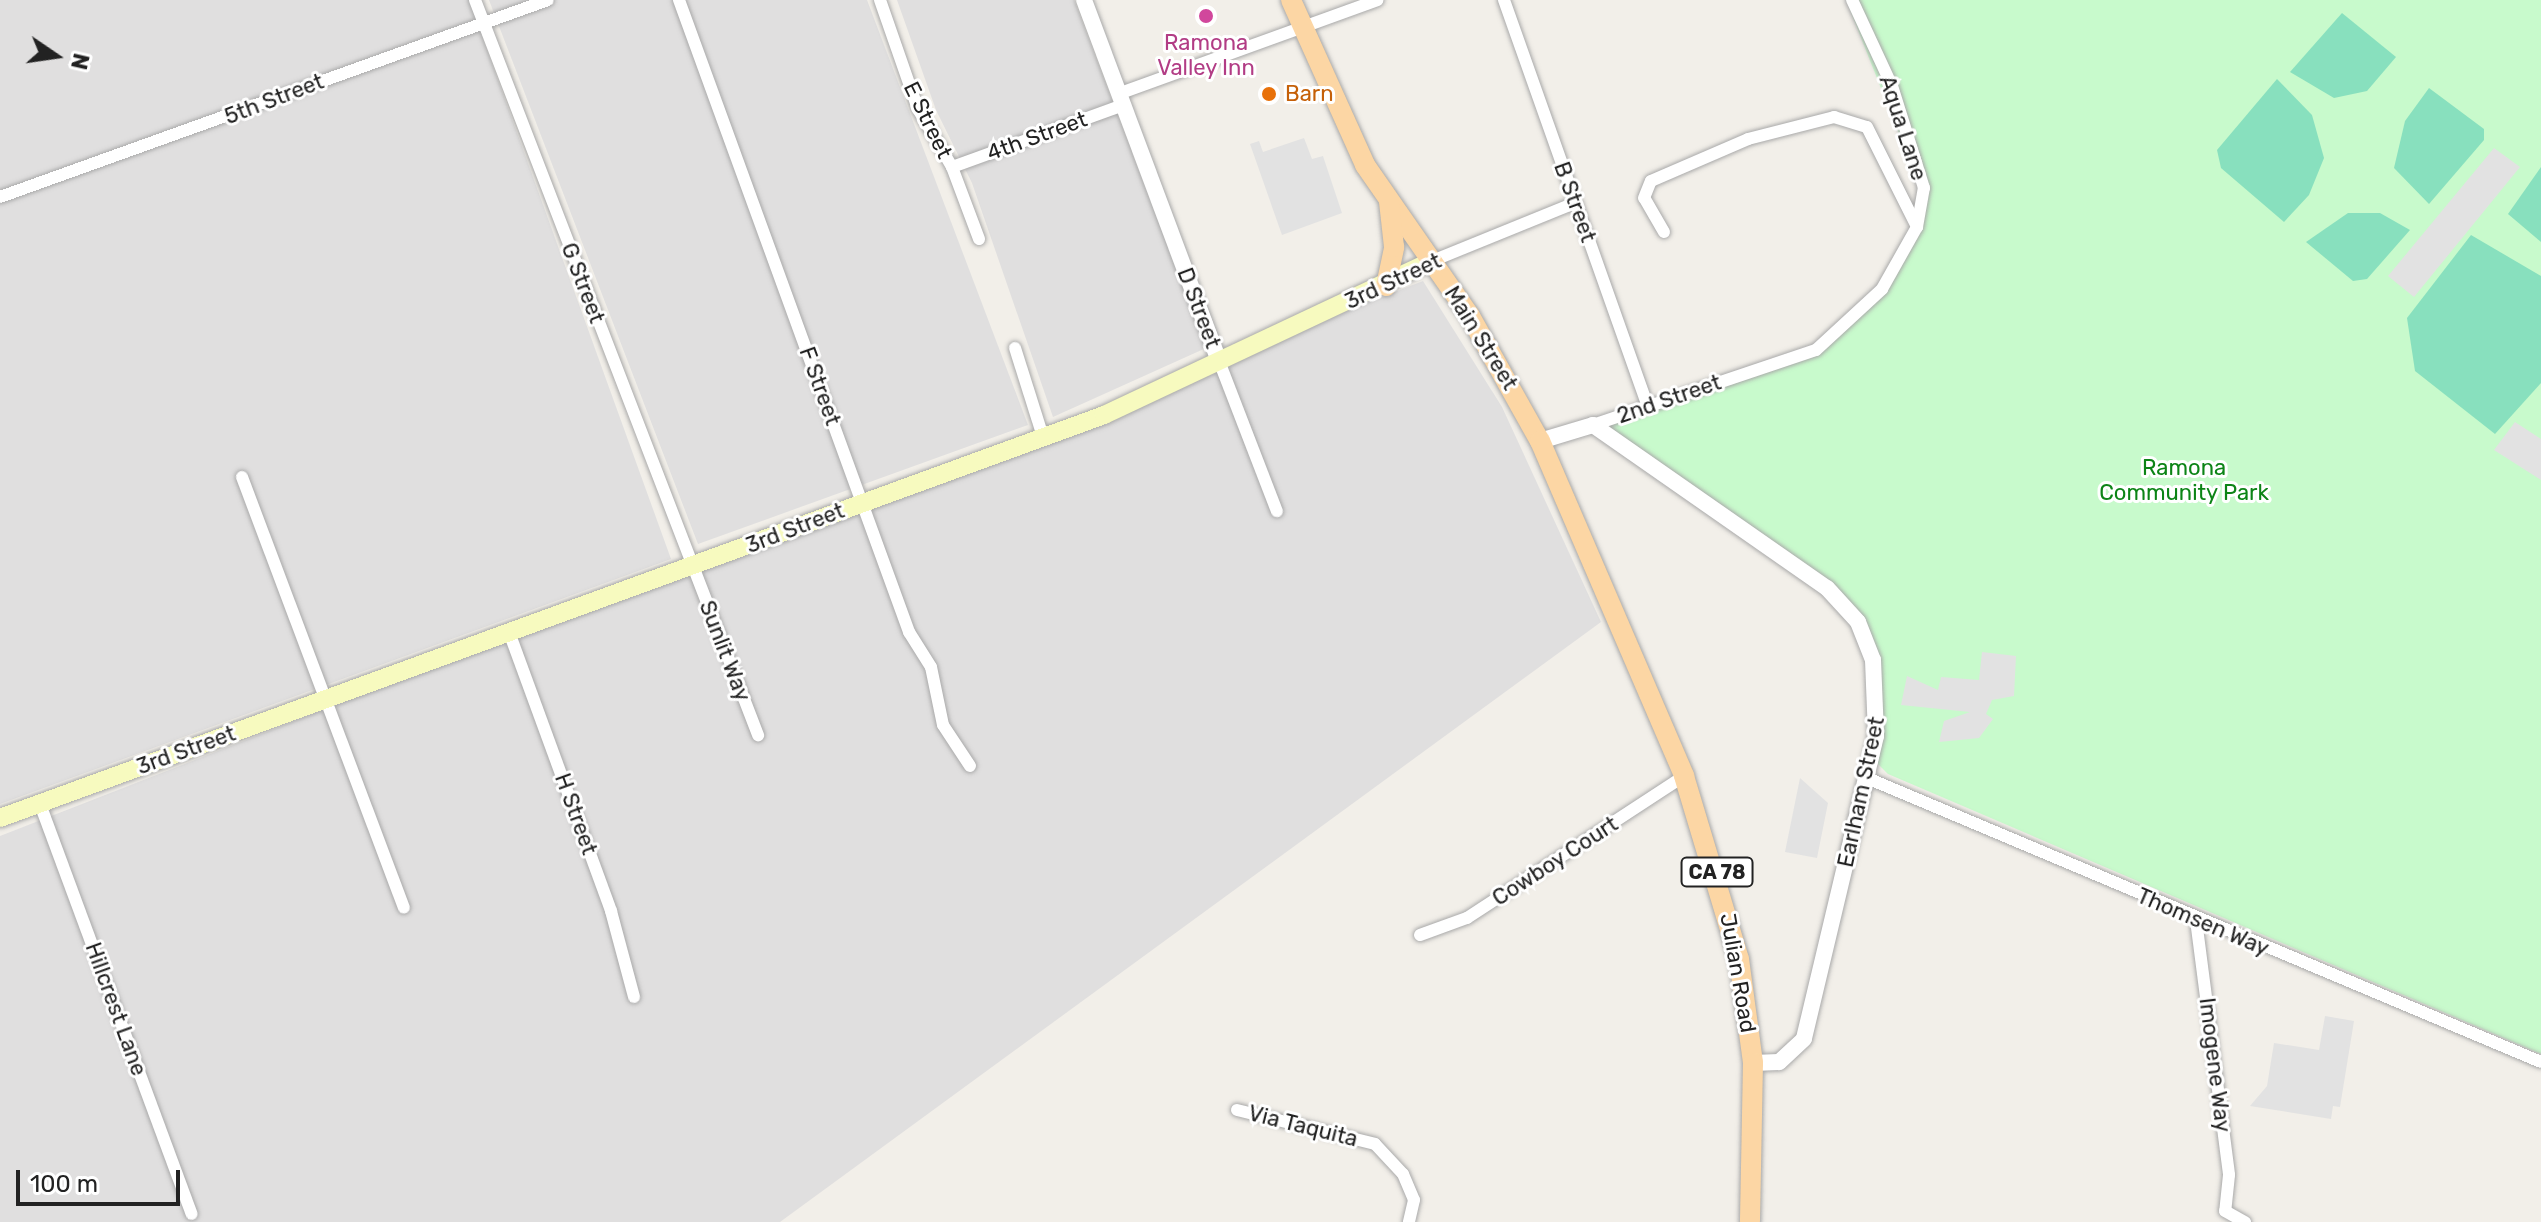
<!DOCTYPE html>
<style>
body{margin:0}
#map{position:relative;width:2541px;height:1222px;overflow:hidden;background:#f2efe9;font-family:Rubik,sans-serif}
div>[style]{position:absolute}
.residential>*{inset:0;background:#e0dfdf}
.park>*{inset:0;background:#c8facc}
.pitch>*{inset:0;background:#88e0be}
.parking>*{inset:0;background:#e2e2e2}
.roads{filter:drop-shadow(0 0 2px #a9a9a9) drop-shadow(0 0 2px #a9a9a9)}
.minor>*{height:12px;margin:-6px;padding:0 6px;transform-origin:6px;border-radius:6px;background:#fff}
.tertiary>*{height:16px;margin:-8px;padding:0 8px;transform-origin:8px;border-radius:8px;background:#fff}
.secondary>*{height:18px;margin:-9px;padding:0 9px;transform-origin:9px;border-radius:9px;background:#f7fabf}
.primary>*{height:20px;margin:-10px;padding:0 10px;transform-origin:10px;border-radius:10px;background:#fcd6a4}
.dots>*{width:22px;height:22px;translate:-50% -50%;box-sizing:border-box;border:4px solid #fff;border-radius:50%}
span{translate:-50% -50%;white-space:nowrap;text-align:center;line-height:1.15;-webkit-text-stroke:6px #fff;paint-order:stroke}
.shield-label span{padding:2px 6px;background:#fff;border:2px solid;border-radius:6px;-webkit-text-stroke-width:0}
.shield-label{font-size:20px;color:#222;font-weight:700}
.hotel-label{font-size:22px;color:#b23c85}
.food-label{font-size:22px;color:#c56008}
.left{translate:0 -50%;text-align:left}
.street-label{font-size:22px;color:#222}
.park-label{font-size:22px;color:#0c8416}
.north{position:absolute;left:16px;top:16px;width:80px;height:80px;-webkit-text-stroke:6px #fff;paint-order:stroke;rotate:103deg;font-size:22px;font-weight:700;line-height:32px;text-align:center;color:#222}
.north::after{content:'';display:block;margin:auto;width:28px;height:36px;background:#222;clip-path:polygon(50% 0,100% 100%,50% 72%,0 100%)}
.scale{position:absolute;left:16px;top:1170px;width:164px;height:36px;box-sizing:border-box;border:4px solid #222;border-top:0;padding-left:10px;font-size:24px;line-height:28px;white-space:nowrap;color:#222;-webkit-text-stroke:6px #fff;paint-order:stroke}
</style>
<div id="map">
<div class="residential">
<i style="clip-path:polygon(0 0,469px 0,671px 559px,0 804px)"></i>
<i style="clip-path:polygon(489px 0,867px 0,1028px 425px,698px 544px)"></i>
<i style="clip-path:polygon(897px 0,1074px 0,1206px 348px,1053px 417px,972px 183px,936px 110px)"></i>
<i style="clip-path:polygon(1423px 281px,1502px 407px,1601px 622px,780px 1222px,0 1222px,0 836px)"></i>
</div>
<div class="park">
<i style="clip-path:polygon(1846px 0,2541px 0,2541px 1054px,1888px 774px,1872px 758px,1879px 707px,1853px 615px,1585px 427px,1799px 357px,1872px 300px,1919px 222px,1919px 184px)"></i>
</div>
<div class="pitch">
<i style="clip-path:polygon(2342px 13px,2396px 57px,2367px 91px,2334px 98px,2290px 72px)"></i>
<i style="clip-path:polygon(2277px 79px,2312px 115px,2324px 158px,2309px 195px,2284px 222px,2221px 168px,2217px 150px)"></i>
<i style="clip-path:polygon(2429px 88px,2484px 129px,2484px 140px,2429px 204px,2394px 168px,2405px 121px)"></i>
<i style="clip-path:polygon(2541px 167px,2541px 242px,2508px 214px)"></i>
<i style="clip-path:polygon(2348px 213px,2380px 213px,2410px 230px,2367px 279px,2353px 281px,2306px 242px)"></i>
<i style="clip-path:polygon(2471px 235px,2541px 276px,2541px 383px,2495px 434px,2415px 371px,2407px 318px)"></i>
</div>
<div class="parking">
<i style="clip-path:polygon(1304px 138px,1312px 159px,1323px 156px,1342px 213px,1282px 235px,1250px 144px,1259px 141px,1263px 152px)"></i>
<i style="clip-path:polygon(2494px 148px,2520px 167px,2414px 297px,2388px 276px)"></i>
<i style="clip-path:polygon(2515px 422px,2541px 439px,2541px 480px,2494px 450px)"></i>
<i style="clip-path:polygon(1982px 652px,2016px 656px,2014px 696px,1992px 700px,1986px 714px,1993px 719px,1979px 738px,1939px 742px,1944px 721px,1970px 712px,1901px 705px,1907px 676px,1938px 690px,1941px 677px,1979px 680px)"></i>
<i style="clip-path:polygon(1800px 778px,1828px 803px,1817px 858px,1785px 852px)"></i>
<i style="clip-path:polygon(2325px 1016px,2354px 1021px,2340px 1107px,2333px 1106px,2331px 1119px,2250px 1106px,2267px 1086px,2274px 1043px,2319px 1050px)"></i>
</div>
<div class="roads">
<div class="minor">
<i style="left:475px;top:0;width:788px;rotate:68.94deg"></i>
<i style="left:679px;top:0;width:673px;rotate:70deg"></i>
<i style="left:909px;top:632px;width:41px;rotate:57.8deg"></i>
<i style="left:931px;top:667px;width:59px;rotate:78.3deg"></i>
<i style="left:943px;top:725px;width:49px;rotate:56.6deg"></i>
<i style="left:880px;top:0;width:115px;rotate:70.8deg"></i>
<i style="left:918px;top:109px;width:67px;rotate:59.6deg"></i>
<i style="left:952px;top:167px;width:77px;rotate:69.4deg"></i>
<i style="left:1504px;top:0;width:429px;rotate:70.5deg"></i>
<i style="left:1118px;top:94px;width:276px;rotate:-19.9deg"></i>
<i style="left:952px;top:167px;width:182px;rotate:-19.9deg"></i>
<i style="left:0;top:197px;width:582px;rotate:-19.77deg"></i>
<i style="left:1664px;top:232px;width:39px;rotate:-120deg"></i>
<i style="left:1644px;top:198px;width:18px;rotate:-68deg"></i>
<i style="left:1651px;top:181px;width:106px;rotate:-23.4deg"></i>
<i style="left:1748px;top:139px;width:89px;rotate:-14.3deg"></i>
<i style="left:1834px;top:117px;width:34px;rotate:17deg"></i>
<i style="left:1867px;top:127px;width:112px;rotate:63.4deg"></i>
<i style="left:1432px;top:261px;width:154px;rotate:-22.1deg"></i>
<i style="left:1015px;top:348px;width:93px;rotate:72.5deg"></i>
<i style="left:1219px;top:361px;width:161px;rotate:68.9deg"></i>
<i style="left:1593px;top:425px;width:235px;rotate:-18.6deg"></i>
<i style="left:1816px;top:350px;width:90px;rotate:-42.7deg"></i>
<i style="left:1882px;top:289px;width:71px;rotate:-60.6deg"></i>
<i style="left:1917px;top:227px;width:40px;rotate:-80deg"></i>
<i style="left:1924px;top:188px;width:107px;rotate:-107.4deg"></i>
<i style="left:1892px;top:86px;width:95px;rotate:-114.9deg"></i>
<i style="left:242px;top:477px;width:460px;rotate:69.4deg"></i>
<i style="left:509px;top:632px;width:297px;rotate:69.9deg"></i>
<i style="left:611px;top:911px;width:89px;rotate:75deg"></i>
<i style="left:1867px;top:778px;width:731px;rotate:22.85deg"></i>
<i style="left:40px;top:804px;width:437px;rotate:69.7deg"></i>
<i style="left:2196px;top:920px;width:257px;rotate:82.6deg"></i>
<i style="left:2229px;top:1175px;width:36px;rotate:96deg"></i>
<i style="left:2225px;top:1211px;width:23px;rotate:29deg"></i>
<i style="left:1420px;top:935px;width:50px;rotate:-19.9deg"></i>
<i style="left:1467px;top:918px;width:259px;rotate:-33.2deg"></i>
<i style="left:1237px;top:1110px;width:142px;rotate:13.8deg"></i>
<i style="left:1375px;top:1144px;width:41px;rotate:47deg"></i>
<i style="left:1403px;top:1174px;width:28px;rotate:67deg"></i>
<i style="left:1414px;top:1200px;width:23px;rotate:103deg"></i>
</div>
<div class="tertiary">
<i style="left:1084px;top:0;width:385px;rotate:69.5deg"></i>
<i style="left:1540px;top:441px;width:55px;rotate:-16.8deg"></i>
<i style="left:1593px;top:425px;width:285px;rotate:34.9deg"></i>
<i style="left:1827px;top:588px;width:46px;rotate:47.6deg"></i>
<i style="left:1858px;top:622px;width:41px;rotate:68.5deg"></i>
<i style="left:1873px;top:660px;width:76px;rotate:87.7deg"></i>
<i style="left:1876px;top:736px;width:311px;rotate:103.4deg"></i>
<i style="left:1804px;top:1039px;width:34px;rotate:137deg"></i>
<i style="left:1779px;top:1062px;width:26px;rotate:178deg"></i>
</div>
<div class="secondary">
<i style="left:0;top:818px;width:1175px;rotate:-20.05deg"></i>
<i style="left:1104px;top:415px;width:362px;rotate:-25.2deg"></i>
</div>
<div class="primary">
<i style="left:1291px;top:0;width:181px;rotate:65.8deg"></i>
<i style="left:1365px;top:165px;width:184px;rotate:55.2deg"></i>
<i style="left:1470px;top:316px;width:143px;rotate:60.8deg"></i>
<i style="left:1540px;top:441px;width:365px;rotate:66.7deg"></i>
<i style="left:1684px;top:776px;width:191px;rotate:73.3deg"></i>
<i style="left:1739px;top:959px;width:105px;rotate:82.3deg"></i>
<i style="left:1753px;top:1063px;width:159px;rotate:91.1deg"></i>
<i style="left:1386px;top:286px;width:40px;rotate:-78deg"></i>
<i style="left:1394px;top:247px;width:45px;rotate:-96.3deg"></i>
</div>
</div>
<div class="dots">
<i style="left:1206px;top:16px;background:#d1479c"></i>
<i style="left:1269px;top:94px;background:#e8710a"></i>
</div>
<div class="shield-label">
<span style="left:1717px;top:872px">CA 78</span>
</div>
<div class="hotel-label">
<span style="left:1206px;top:55px">Ramona<br>Valley Inn</span>
</div>
<div class="food-label">
<span class="left" style="left:1285px;top:94px">Barn</span>
</div>
<div class="street-label">
<span style="left:274px;top:99px;rotate:-21deg">5th Street</span>
<span style="left:928px;top:120px;rotate:64deg">E Street</span>
<span style="left:1903px;top:128px;rotate:72deg">Aqua Lane</span>
<span style="left:1037px;top:136px;rotate:-20deg">4th Street</span>
<span style="left:1575px;top:202px;rotate:70deg">B Street</span>
<span style="left:1393px;top:281px;rotate:-25deg">3rd Street</span>
<span style="left:583px;top:283px;rotate:69deg">G Street</span>
<span style="left:1199px;top:308px;rotate:69deg">D Street</span>
<span style="left:1481px;top:338px;rotate:58deg">Main Street</span>
<span style="left:820px;top:386px;rotate:70deg">F Street</span>
<span style="left:1669px;top:399px;rotate:-19deg">2nd Street</span>
<span style="left:795px;top:528px;rotate:-21deg">3rd Street</span>
<span style="left:725px;top:651px;rotate:69deg">Sunlit Way</span>
<span style="left:186px;top:750px;rotate:-20deg">3rd Street</span>
<span style="left:1861px;top:792px;rotate:-78deg">Earlham Street</span>
<span style="left:576px;top:814px;rotate:70deg">H Street</span>
<span style="left:1555px;top:861px;rotate:-33deg">Cowboy Court</span>
<span style="left:2203px;top:922px;rotate:23deg">Thomsen Way</span>
<span style="left:1738px;top:973px;rotate:80deg">Julian Road</span>
<span style="left:116px;top:1009px;rotate:70deg">Hillcrest Lane</span>
<span style="left:2215px;top:1065px;rotate:83deg">Imogene Way</span>
<span style="left:1303px;top:1126px;rotate:14deg">Via Taquita</span>
</div>
<div class="park-label">
<span style="left:2184px;top:480px">Ramona<br>Community Park</span>
</div>
<div class="north">N</div>
<div class="scale">100 m</div>
</div>
